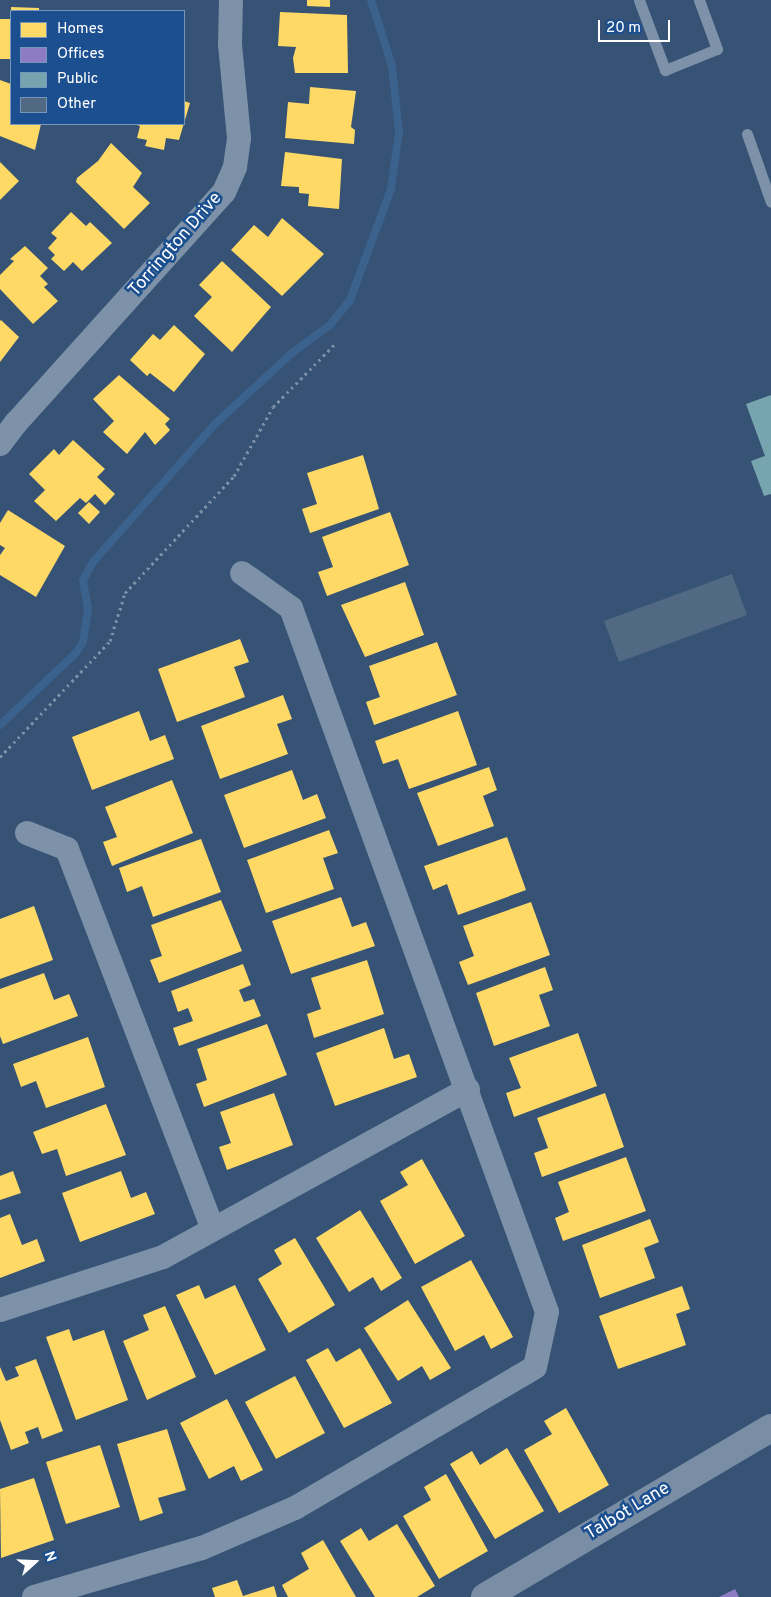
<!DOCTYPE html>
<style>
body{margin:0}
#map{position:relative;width:771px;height:1597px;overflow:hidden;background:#365274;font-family:Overpass,sans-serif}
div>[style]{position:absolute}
.homes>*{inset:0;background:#ffd966}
.offices>*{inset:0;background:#8e7cc3}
.public>*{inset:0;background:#76a5af}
.stream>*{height:8px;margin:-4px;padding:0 4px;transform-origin:4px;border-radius:4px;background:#3b618d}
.building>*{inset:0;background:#526984}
.path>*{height:3px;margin-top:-1.5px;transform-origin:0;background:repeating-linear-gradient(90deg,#7d92a8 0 2.5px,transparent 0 6.5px)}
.lane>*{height:11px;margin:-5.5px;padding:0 5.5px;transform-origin:5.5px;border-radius:5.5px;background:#7d92a8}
.street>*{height:24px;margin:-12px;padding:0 12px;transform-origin:12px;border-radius:12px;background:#7d92a8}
.secondary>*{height:28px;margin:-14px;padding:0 14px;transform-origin:14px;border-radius:14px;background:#798da4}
span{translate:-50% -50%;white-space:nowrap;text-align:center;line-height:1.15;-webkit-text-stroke:5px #1b4f8f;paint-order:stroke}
.street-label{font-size:18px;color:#fff}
.legend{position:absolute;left:10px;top:10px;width:175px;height:115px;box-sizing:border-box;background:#1b4f8f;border:1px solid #7695bc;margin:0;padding:6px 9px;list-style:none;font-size:15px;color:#fff}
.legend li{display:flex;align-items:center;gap:10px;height:25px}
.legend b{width:25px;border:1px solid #7695bc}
.north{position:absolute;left:10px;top:1537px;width:50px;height:50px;-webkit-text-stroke:4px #1b4f8f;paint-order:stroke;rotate:70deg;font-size:14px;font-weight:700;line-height:20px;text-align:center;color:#fff}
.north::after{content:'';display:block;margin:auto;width:18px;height:22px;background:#fff;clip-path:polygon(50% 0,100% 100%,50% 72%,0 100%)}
.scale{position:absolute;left:598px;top:20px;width:72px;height:22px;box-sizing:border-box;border:2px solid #fff;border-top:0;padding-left:6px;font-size:15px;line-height:18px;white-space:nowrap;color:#fff;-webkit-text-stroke:4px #1b4f8f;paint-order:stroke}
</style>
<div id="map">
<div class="homes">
<i style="clip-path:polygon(307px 0,330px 0,330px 7px,307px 6px)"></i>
<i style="clip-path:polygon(11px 7px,39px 8px,39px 11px,11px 11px)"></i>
<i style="clip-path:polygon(280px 12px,347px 15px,348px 73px,295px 73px,293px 58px,296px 47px,278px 46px)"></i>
<i style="clip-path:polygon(0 19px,11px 19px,11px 59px,0 59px)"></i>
<i style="clip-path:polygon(0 80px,11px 84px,11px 124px,41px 124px,35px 150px,0 136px)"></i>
<i style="clip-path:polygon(310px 87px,356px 91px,351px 127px,355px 130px,354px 144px,285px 138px,288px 102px,309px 104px)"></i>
<i style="clip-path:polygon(184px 101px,190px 103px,179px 140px,166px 138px,164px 150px,145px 146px,147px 140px,137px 138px,140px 126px,134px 124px,184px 124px)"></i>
<i style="clip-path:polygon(111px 143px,142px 173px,133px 187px,150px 203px,124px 229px,76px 182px,77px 178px,98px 161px)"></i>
<i style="clip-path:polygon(285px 152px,342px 159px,339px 209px,308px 206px,309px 194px,299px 193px,299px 187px,281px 186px)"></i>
<i style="clip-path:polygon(0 162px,19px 181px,0 200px)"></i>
<i style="clip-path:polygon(71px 212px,86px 226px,90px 222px,112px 243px,82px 271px,73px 262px,64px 271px,51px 259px,55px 255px,48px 248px,57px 238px,51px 233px)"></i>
<i style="clip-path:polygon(282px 218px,324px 254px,282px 296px,231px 250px,254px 225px,268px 237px)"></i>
<i style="clip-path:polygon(25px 246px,48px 268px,40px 276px,48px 284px,44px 287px,58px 301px,33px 324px,0 289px,0 275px,14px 261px,10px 259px)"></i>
<i style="clip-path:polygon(222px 261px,271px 307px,232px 352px,194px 316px,212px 297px,199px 285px)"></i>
<i style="clip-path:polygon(1px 320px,19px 337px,0 362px,0 321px)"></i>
<i style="clip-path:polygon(174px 325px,205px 354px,174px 392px,150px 373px,147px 376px,130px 360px,153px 334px,160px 340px)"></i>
<i style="clip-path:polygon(119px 375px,170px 419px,165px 424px,170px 430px,155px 445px,145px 432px,127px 454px,103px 432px,114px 421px,93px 399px)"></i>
<i style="clip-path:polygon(73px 440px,105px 469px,97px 477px,115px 494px,105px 505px,95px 494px,86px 503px,80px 498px,56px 521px,34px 501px,45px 490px,29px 474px,54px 449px,59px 455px)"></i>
<i style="clip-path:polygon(363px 455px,379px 509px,310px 533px,302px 509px,317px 504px,307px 473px)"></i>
<i style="clip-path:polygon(89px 502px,100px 512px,89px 524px,78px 513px)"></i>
<i style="clip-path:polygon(8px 510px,65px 546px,36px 597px,0 575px,0 555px,5px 548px,0 545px,0 523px)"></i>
<i style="clip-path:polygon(390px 512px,409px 565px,327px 596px,318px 572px,333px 567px,322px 537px)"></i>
<i style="clip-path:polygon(405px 582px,424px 635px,365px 657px,341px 605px)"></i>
<i style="clip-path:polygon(240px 639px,249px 662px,234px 667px,245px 697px,177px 722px,158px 669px)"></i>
<i style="clip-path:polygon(437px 642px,457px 695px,374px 725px,366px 702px,380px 697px,369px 666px)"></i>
<i style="clip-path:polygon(283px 695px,292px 719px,277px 724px,288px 754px,220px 779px,201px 726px)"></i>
<i style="clip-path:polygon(139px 711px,150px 741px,165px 735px,174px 759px,92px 790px,72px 737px)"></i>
<i style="clip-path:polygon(458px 711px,477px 765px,409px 789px,398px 759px,383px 764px,375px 741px)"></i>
<i style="clip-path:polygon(489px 767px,497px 790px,483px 796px,494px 826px,438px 846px,417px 793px)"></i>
<i style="clip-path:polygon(292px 770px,303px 800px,317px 794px,326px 818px,244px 848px,224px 795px)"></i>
<i style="clip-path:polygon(172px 780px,193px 833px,112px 866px,103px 842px,117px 837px,105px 807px)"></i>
<i style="clip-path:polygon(329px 830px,338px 853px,323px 858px,334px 889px,266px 913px,247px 860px)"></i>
<i style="clip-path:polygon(507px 837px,526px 890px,458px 915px,447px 884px,433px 890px,424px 866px)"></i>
<i style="clip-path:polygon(201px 839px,221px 892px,153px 917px,142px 886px,127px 892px,119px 868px)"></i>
<i style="clip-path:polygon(341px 897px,352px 927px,366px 922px,375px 946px,291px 974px,272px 921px)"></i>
<i style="clip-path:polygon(221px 900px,242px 951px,159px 983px,150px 960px,162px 956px,151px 925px)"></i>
<i style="clip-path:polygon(531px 902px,550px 955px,468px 985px,459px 962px,474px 956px,463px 926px)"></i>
<i style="clip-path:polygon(34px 906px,53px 960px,0 979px,0 919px)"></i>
<i style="clip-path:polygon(367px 960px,384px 1014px,314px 1038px,307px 1014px,321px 1009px,311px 978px)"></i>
<i style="clip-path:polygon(243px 964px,251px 985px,239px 990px,244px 1002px,254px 999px,261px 1016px,179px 1046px,173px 1028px,193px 1021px,188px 1008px,178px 1012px,171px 991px)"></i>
<i style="clip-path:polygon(545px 967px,553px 990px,539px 995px,550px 1026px,494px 1046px,476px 993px)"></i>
<i style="clip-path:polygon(44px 973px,54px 1000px,69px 994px,78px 1016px,3px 1044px,0 1036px,0 989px)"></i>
<i style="clip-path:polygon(267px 1024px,287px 1075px,204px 1107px,196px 1084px,207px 1080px,197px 1049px)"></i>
<i style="clip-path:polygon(384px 1028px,394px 1059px,409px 1054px,417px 1077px,335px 1106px,316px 1053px)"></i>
<i style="clip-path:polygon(578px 1033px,597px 1086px,514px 1117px,506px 1093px,521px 1088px,509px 1058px)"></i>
<i style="clip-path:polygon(88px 1037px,105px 1087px,46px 1108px,36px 1081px,21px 1087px,13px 1064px)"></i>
<i style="clip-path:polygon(274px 1093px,293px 1145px,227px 1170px,219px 1147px,231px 1143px,220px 1112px)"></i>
<i style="clip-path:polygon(605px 1093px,624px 1147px,542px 1177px,534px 1153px,548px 1148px,537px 1118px)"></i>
<i style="clip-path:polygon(106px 1104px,126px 1155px,66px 1176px,57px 1149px,42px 1154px,33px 1132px)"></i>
<i style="clip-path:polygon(626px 1157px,646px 1211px,563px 1241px,555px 1218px,569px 1212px,558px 1182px)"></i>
<i style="clip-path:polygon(422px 1159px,465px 1236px,415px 1264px,380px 1201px,408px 1185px,400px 1172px)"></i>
<i style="clip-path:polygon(13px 1171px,21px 1193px,0 1200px,0 1176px)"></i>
<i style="clip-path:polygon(121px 1171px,131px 1198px,146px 1192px,155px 1214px,80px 1242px,62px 1193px)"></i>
<i style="clip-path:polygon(360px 1210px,402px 1278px,381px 1291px,373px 1277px,349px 1292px,316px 1238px)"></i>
<i style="clip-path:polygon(10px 1214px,22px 1245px,37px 1239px,45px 1261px,0 1278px,0 1218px)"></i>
<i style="clip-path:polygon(650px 1219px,659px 1242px,644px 1248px,655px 1278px,600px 1298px,582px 1245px)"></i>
<i style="clip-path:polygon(295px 1238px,335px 1305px,289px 1333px,258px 1279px,282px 1264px,274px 1250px)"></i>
<i style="clip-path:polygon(471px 1260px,513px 1337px,491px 1349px,484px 1335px,455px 1351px,421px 1287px)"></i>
<i style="clip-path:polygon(199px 1285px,205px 1299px,235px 1285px,266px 1350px,215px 1375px,176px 1295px)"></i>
<i style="clip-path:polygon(682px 1286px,690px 1309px,676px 1314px,686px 1345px,618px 1369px,599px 1316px)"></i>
<i style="clip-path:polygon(408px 1300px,451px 1368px,430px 1380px,422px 1366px,398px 1381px,364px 1328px)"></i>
<i style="clip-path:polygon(165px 1306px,196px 1377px,147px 1400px,123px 1341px,149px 1330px,143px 1315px)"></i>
<i style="clip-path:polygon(69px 1329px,73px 1341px,104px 1330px,128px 1400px,76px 1420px,46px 1337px)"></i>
<i style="clip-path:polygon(328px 1348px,336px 1362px,360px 1348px,392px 1403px,344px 1428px,306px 1360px)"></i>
<i style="clip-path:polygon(36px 1359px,63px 1431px,42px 1439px,38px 1427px,25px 1432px,29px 1443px,11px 1450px,0 1420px,0 1367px,6px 1381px,19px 1376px,15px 1367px)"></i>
<i style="clip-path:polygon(295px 1376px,325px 1433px,276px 1459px,245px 1402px)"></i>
<i style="clip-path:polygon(227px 1399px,263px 1470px,241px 1481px,234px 1466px,209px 1479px,180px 1423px)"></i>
<i style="clip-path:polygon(566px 1408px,609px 1485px,559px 1513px,524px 1450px,552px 1434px,544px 1421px)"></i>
<i style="clip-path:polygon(167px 1429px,186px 1490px,158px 1498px,163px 1513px,140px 1521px,117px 1444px)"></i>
<i style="clip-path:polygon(100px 1445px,120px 1507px,66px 1524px,46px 1462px)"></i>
<i style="clip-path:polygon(507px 1448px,544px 1511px,495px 1539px,450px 1464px,472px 1451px,480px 1465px)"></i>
<i style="clip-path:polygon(446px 1474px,488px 1551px,439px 1579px,403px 1516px,431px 1500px,424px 1487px)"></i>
<i style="clip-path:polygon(34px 1478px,54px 1540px,1px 1558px,0 1489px)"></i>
<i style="clip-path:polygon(397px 1524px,435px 1586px,417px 1597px,375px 1597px,340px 1541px,361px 1528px,369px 1541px)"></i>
<i style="clip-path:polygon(323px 1540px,356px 1597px,288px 1597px,282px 1585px,309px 1569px,301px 1553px)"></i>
<i style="clip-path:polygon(237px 1580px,243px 1596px,274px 1586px,277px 1597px,215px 1597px,212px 1588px)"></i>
</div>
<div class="offices">
<i style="clip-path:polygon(735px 1589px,739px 1597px,719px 1597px)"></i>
</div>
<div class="public">
<i style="clip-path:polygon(771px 395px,771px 494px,764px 496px,751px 461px,765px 456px,746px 404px)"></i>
</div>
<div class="stream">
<i style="left:0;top:725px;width:105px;rotate:-43.5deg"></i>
<i style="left:76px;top:653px;width:13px;rotate:-58deg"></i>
<i style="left:83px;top:642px;width:33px;rotate:-81deg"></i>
<i style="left:88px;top:609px;width:29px;rotate:-100deg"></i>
<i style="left:83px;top:580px;width:21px;rotate:-61deg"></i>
<i style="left:93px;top:562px;width:186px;rotate:-48.5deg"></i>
<i style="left:216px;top:423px;width:103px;rotate:-42.6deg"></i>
<i style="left:292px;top:353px;width:47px;rotate:-36.4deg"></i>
<i style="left:330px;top:325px;width:32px;rotate:-51deg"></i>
<i style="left:350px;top:300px;width:118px;rotate:-69.7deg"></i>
<i style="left:391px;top:189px;width:58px;rotate:-82deg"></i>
<i style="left:399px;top:132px;width:66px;rotate:-96.1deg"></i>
<i style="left:392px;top:66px;width:69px;rotate:-107.7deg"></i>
</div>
<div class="building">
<i style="clip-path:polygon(732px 574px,747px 615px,619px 662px,604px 621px)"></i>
</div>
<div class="path">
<i style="left:0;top:757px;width:160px;rotate:-46.5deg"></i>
<i style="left:110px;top:641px;width:50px;rotate:-72.6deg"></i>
<i style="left:125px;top:593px;width:160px;rotate:-47deg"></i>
<i style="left:234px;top:476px;width:79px;rotate:-60.5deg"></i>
<i style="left:273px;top:407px;width:88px;rotate:-45.5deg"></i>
</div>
<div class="lane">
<i style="left:639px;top:0;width:75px;rotate:69.6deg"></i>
<i style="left:665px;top:70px;width:56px;rotate:-22deg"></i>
<i style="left:717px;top:49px;width:52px;rotate:-110.2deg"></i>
<i style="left:747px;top:134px;width:72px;rotate:70.6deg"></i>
</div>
<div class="street">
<i style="left:0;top:444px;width:26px;rotate:-53deg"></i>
<i style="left:16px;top:423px;width:311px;rotate:-48deg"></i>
<i style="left:224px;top:192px;width:27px;rotate:-66deg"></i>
<i style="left:235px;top:167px;width:29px;rotate:-82deg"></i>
<i style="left:239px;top:138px;width:94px;rotate:-95.5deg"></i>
<i style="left:230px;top:44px;width:44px;rotate:-88.7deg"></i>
<i style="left:27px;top:833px;width:43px;rotate:21.8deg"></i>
<i style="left:67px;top:849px;width:407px;rotate:69deg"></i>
<i style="left:0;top:1310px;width:171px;rotate:-18deg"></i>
<i style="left:163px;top:1257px;width:348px;rotate:-28.8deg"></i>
<i style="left:34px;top:1597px;width:175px;rotate:-16.3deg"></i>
<i style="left:202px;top:1548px;width:101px;rotate:-23.3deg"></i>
<i style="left:295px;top:1508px;width:278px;rotate:-30.4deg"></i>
<i style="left:535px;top:1367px;width:56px;rotate:-77.7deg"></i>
<i style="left:547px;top:1312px;width:749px;rotate:-109.98deg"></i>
<i style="left:291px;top:608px;width:60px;rotate:-144.5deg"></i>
</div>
<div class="secondary">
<i style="left:485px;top:1597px;width:332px;rotate:-30.6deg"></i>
</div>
<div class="street-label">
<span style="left:176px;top:245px;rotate:-49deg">Torrington Drive</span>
<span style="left:628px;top:1512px;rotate:-31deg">Talbot Lane</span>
</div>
<ul class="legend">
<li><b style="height:14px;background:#ffd966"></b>Homes</li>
<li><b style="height:14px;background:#8e7cc3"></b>Offices</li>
<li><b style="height:14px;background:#76a5af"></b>Public</li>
<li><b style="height:14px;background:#526984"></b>Other</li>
</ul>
<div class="north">N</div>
<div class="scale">20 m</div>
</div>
